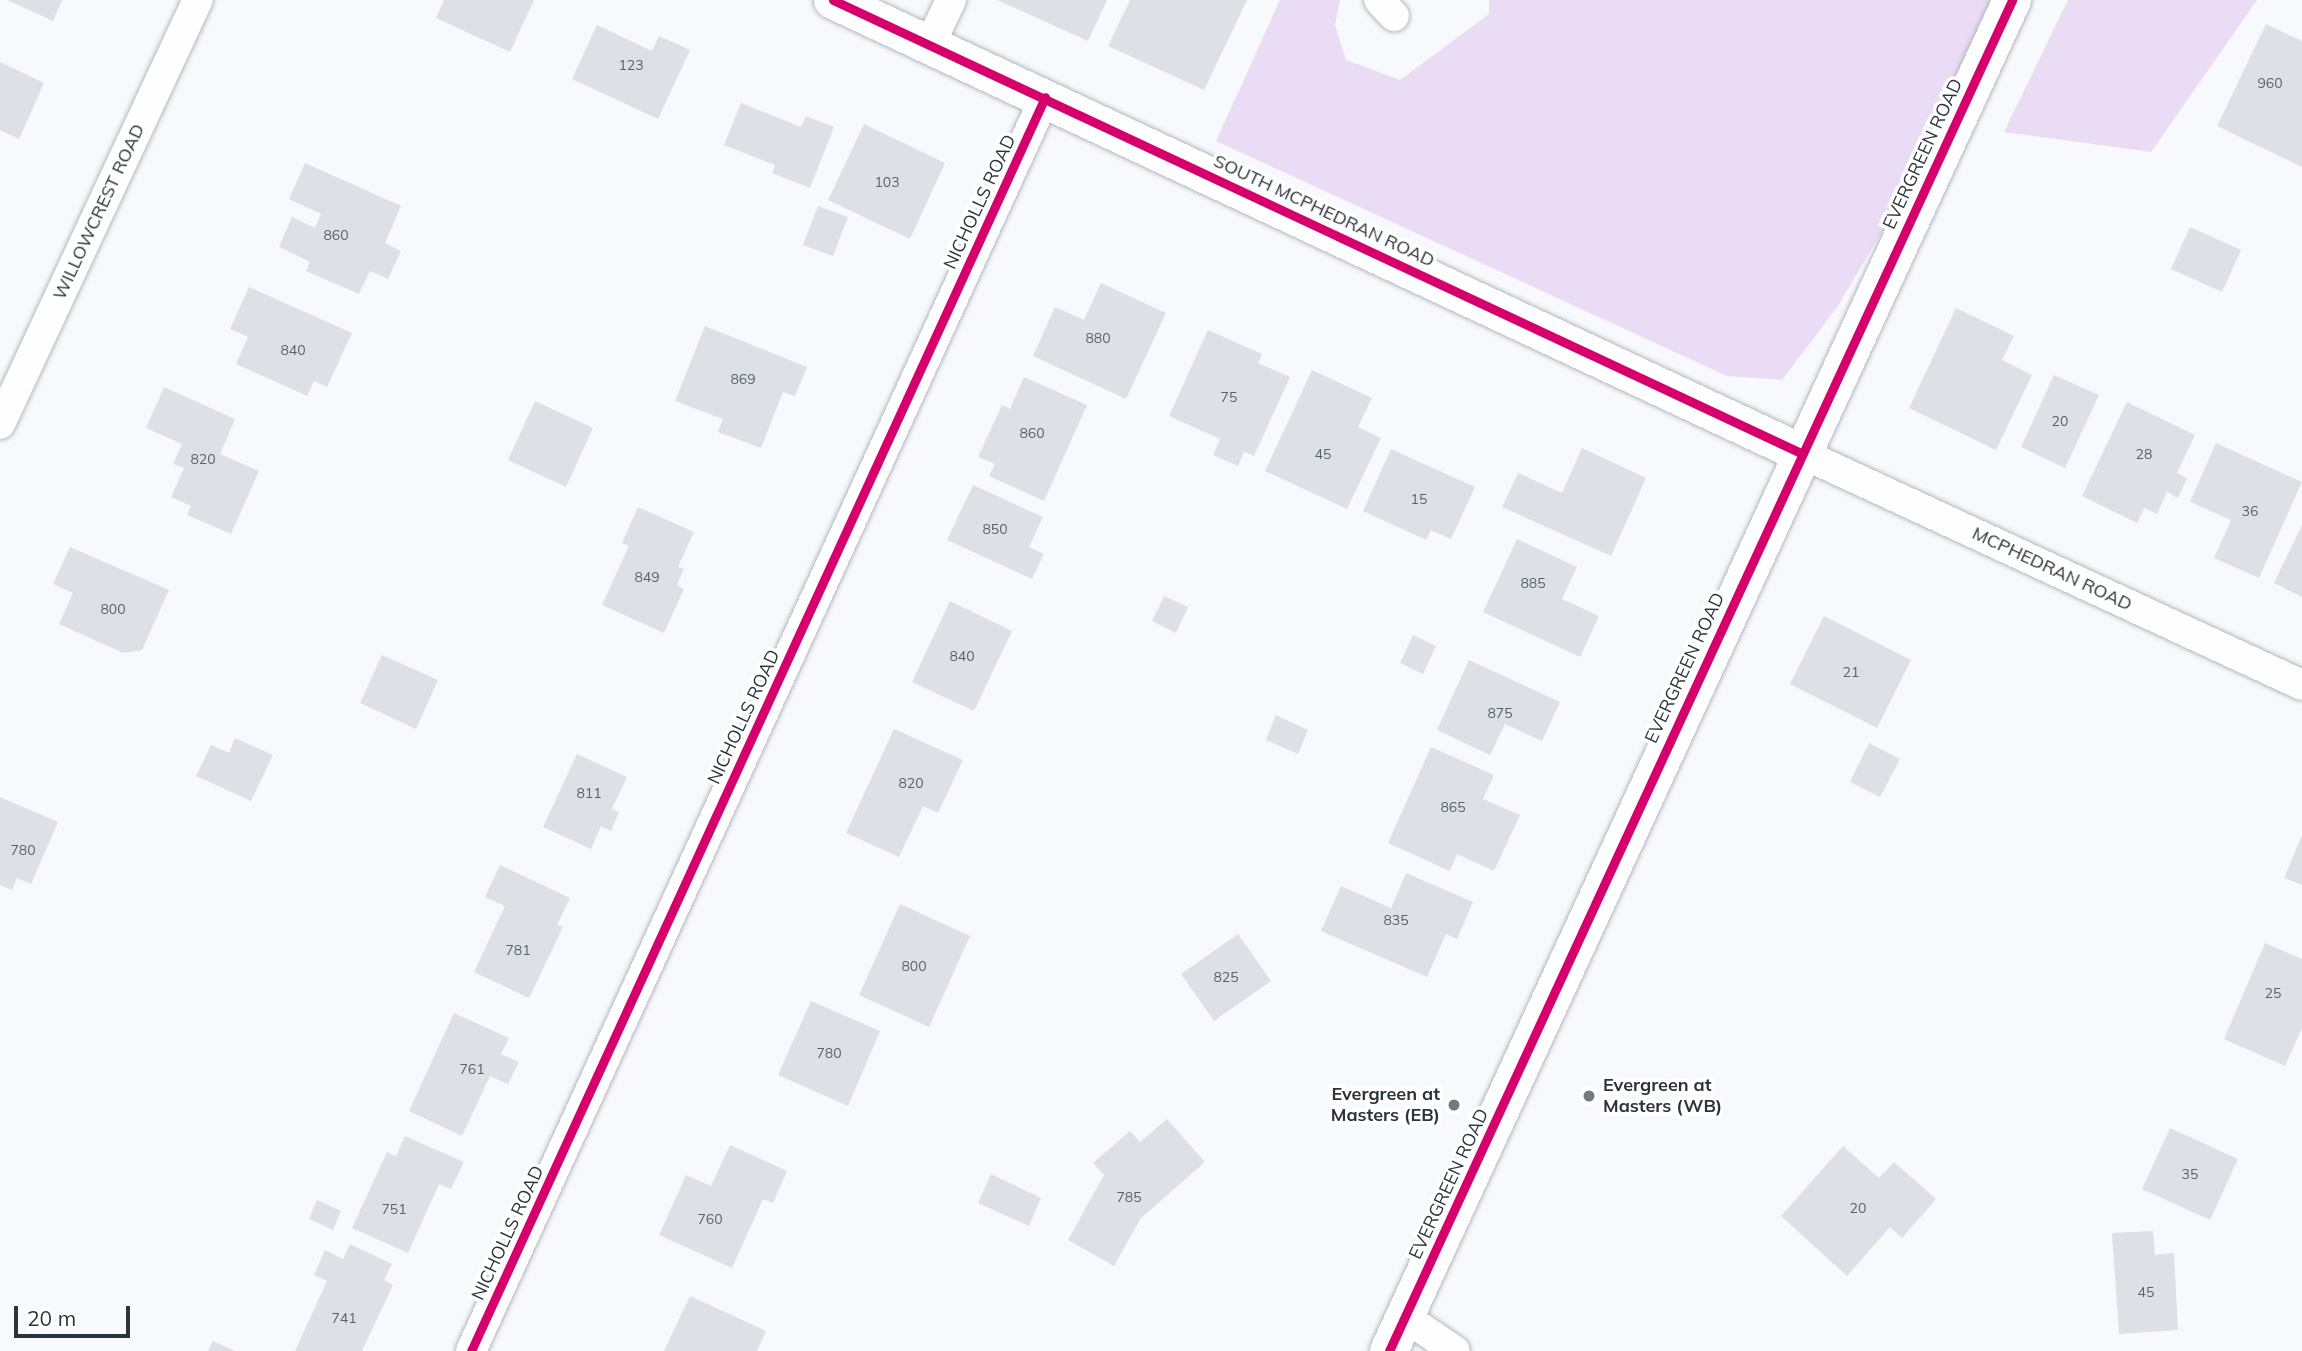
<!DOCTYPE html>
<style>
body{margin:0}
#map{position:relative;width:2302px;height:1351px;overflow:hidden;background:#f7f9fc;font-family:Mulish,sans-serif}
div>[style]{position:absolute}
.green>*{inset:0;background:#e9dcf4}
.building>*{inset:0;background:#dee0e7}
.roads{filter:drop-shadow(0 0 2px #b4b9be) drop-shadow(0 0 2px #b4b9be)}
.minor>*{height:30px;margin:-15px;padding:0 15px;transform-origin:15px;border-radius:15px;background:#fefeff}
.tertiary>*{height:38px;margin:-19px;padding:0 19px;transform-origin:19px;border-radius:19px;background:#fefeff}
.cycleway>*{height:9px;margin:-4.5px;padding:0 4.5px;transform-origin:4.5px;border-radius:4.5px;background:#d6006c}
.dots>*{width:19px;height:19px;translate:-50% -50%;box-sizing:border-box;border:4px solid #fff;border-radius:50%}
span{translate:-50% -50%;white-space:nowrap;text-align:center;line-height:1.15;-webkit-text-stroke:7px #fff;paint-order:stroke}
.number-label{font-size:14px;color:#5a6269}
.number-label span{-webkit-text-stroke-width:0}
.street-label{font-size:18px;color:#2b343b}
.poi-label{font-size:18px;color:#2b343b;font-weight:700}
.left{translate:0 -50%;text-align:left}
.right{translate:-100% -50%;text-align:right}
.scale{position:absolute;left:14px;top:1306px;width:116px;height:32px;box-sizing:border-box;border:4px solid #2b343b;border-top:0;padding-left:9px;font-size:21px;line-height:24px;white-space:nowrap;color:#2b343b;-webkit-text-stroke:5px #fff;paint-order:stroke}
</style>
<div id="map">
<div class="green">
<i style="clip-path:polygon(1280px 0,1340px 0,1335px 25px,1346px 60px,1400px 80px,1489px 14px,1489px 0,1995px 0,1917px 172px,1838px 306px,1782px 380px,1727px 376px,1216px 141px)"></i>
<i style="clip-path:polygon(2068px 0,2257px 0,2151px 152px,2004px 132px)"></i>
</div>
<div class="building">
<i style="clip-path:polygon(7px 0,62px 0,53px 21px)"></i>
<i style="clip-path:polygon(444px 0,534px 0,510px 52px,436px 18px)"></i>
<i style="clip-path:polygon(997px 0,1107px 0,1088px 41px)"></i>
<i style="clip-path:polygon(1130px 0,1247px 0,1204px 90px,1108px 46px)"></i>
<i style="clip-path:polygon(2266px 24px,2302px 41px,2302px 167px,2217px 126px)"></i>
<i style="clip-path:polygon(597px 25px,652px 51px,659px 36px,690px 50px,658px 119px,572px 79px)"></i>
<i style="clip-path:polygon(0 62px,44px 83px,19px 139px,0 130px)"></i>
<i style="clip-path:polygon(741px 103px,801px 127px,806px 116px,834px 127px,810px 188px,772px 173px,775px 165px,724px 145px)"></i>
<i style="clip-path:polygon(864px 124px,945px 163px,910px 239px,828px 200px)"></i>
<i style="clip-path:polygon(305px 163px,401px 206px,385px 243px,401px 251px,388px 279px,370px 271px,359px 294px,306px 271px,310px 262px,279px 247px,292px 217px,315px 228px,321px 214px,289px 199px)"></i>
<i style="clip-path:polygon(818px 206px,848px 217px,833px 256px,803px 245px)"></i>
<i style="clip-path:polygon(2190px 227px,2241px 250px,2222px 292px,2171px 269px)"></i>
<i style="clip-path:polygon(1101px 283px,1166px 313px,1126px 399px,1033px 356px,1055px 307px,1084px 320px)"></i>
<i style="clip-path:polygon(249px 287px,352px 333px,327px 387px,314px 381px,307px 396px,236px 364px,248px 337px,230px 329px)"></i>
<i style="clip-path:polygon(1956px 308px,2014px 336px,2002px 360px,2032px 375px,1996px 450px,1909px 408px)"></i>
<i style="clip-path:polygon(705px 326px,807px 367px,795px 396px,783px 392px,761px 448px,718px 432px,723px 419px,675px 401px)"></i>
<i style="clip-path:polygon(1208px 330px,1262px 354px,1258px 363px,1290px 377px,1254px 456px,1244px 452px,1238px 466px,1213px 455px,1220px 439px,1169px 416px)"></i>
<i style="clip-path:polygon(1312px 370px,1372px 398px,1358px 427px,1381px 438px,1347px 509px,1265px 471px)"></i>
<i style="clip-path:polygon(2054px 375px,2099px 395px,2065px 468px,2021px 447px)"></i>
<i style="clip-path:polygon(1024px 377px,1087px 405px,1044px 501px,989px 476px,995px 464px,978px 457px,1002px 405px,1010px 409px)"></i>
<i style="clip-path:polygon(164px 387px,235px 419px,220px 454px,259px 471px,231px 534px,187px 515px,191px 506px,171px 497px,184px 468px,173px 464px,182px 444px,146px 428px)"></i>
<i style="clip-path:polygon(535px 401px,593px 428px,566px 487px,508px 460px)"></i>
<i style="clip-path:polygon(2127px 402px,2195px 435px,2177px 473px,2187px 478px,2178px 498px,2167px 492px,2157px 514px,2144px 508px,2137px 523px,2082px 496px)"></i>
<i style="clip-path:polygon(2216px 443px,2302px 482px,2259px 578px,2214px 558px,2231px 520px,2190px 502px)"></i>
<i style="clip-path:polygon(1582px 448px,1646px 478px,1611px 556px,1502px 507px,1518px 473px,1562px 493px)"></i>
<i style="clip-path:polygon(1391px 449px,1475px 487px,1451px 539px,1431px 530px,1426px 540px,1363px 511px)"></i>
<i style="clip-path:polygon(973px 485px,1043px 517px,1029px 547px,1044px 554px,1032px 579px,947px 540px)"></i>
<i style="clip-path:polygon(638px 507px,694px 532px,678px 567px,684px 569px,677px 585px,684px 589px,664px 633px,602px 605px,629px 546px,622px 543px)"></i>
<i style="clip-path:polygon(2302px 525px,2302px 597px,2274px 583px)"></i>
<i style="clip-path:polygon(1517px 539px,1577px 567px,1562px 599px,1599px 616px,1580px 657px,1483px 612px)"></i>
<i style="clip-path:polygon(70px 547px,169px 590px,142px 650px,123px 653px,59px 624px,73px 593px,53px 584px)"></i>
<i style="clip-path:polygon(1164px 596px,1188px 607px,1176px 633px,1152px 621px)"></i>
<i style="clip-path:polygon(950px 601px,1012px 631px,974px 711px,912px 682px)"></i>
<i style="clip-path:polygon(1824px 616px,1911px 660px,1877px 728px,1790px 684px)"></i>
<i style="clip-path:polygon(1413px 635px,1436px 646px,1423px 674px,1400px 663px)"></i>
<i style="clip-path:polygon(382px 655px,438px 680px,416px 729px,360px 703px)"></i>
<i style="clip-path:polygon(1469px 660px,1560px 702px,1542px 741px,1505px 724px,1490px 755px,1437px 730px)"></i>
<i style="clip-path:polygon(1276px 715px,1308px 730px,1298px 754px,1266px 740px)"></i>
<i style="clip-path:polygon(894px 729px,963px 760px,938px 813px,923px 806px,899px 857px,846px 833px)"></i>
<i style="clip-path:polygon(235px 738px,273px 755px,251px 801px,196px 776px,211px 745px,229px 753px)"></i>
<i style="clip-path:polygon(1869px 743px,1900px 759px,1880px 797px,1850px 782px)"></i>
<i style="clip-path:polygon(1431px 747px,1494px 775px,1483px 799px,1520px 815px,1494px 871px,1457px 854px,1450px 871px,1388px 843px)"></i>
<i style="clip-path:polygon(577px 754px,627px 777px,612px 809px,619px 812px,611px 831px,601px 826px,591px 849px,543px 827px)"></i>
<i style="clip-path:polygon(0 797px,58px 822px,31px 884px,17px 878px,12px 890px,0 885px)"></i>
<i style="clip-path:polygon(2302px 835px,2302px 885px,2284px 878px)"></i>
<i style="clip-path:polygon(500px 865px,570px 898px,557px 925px,563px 927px,529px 998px,474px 972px,505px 906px,485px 897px)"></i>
<i style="clip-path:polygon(1406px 873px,1473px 902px,1457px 939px,1446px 934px,1427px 977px,1321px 931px,1341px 886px,1391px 908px)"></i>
<i style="clip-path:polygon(900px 904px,970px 936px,929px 1027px,859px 995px)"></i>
<i style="clip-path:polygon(1238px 934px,1271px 981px,1214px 1021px,1181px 974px)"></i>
<i style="clip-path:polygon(2265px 943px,2302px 959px,2302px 1028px,2285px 1066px,2224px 1039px)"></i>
<i style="clip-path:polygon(811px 1001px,880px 1031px,848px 1106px,778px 1075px)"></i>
<i style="clip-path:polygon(454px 1013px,509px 1038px,501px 1054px,519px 1062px,508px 1084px,490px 1076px,462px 1136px,409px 1111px)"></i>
<i style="clip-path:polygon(1167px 1119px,1205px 1162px,1141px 1218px,1114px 1266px,1068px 1240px,1104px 1175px,1093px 1163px,1130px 1131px,1140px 1142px)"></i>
<i style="clip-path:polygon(2170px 1128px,2238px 1159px,2210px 1220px,2142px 1189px)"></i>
<i style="clip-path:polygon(405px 1136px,464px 1162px,451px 1189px,439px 1184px,408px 1253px,352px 1228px,387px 1152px,396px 1156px)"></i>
<i style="clip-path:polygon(730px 1145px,787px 1171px,773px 1203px,763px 1199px,732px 1268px,659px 1235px,686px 1175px,711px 1186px)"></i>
<i style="clip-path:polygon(1843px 1146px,1879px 1178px,1894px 1162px,1936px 1199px,1902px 1238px,1890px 1227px,1847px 1276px,1781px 1216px)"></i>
<i style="clip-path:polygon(991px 1174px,1041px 1198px,1029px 1226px,978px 1203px)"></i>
<i style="clip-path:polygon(317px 1200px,341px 1211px,333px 1230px,309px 1219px)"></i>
<i style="clip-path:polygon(2153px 1231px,2155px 1255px,2174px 1253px,2178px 1330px,2119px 1334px,2112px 1233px)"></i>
<i style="clip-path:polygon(350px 1244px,392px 1264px,384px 1280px,393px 1285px,362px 1351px,295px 1351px,327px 1281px,314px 1275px,325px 1250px,343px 1259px)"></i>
<i style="clip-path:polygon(690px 1296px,766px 1331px,757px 1351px,664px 1351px)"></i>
<i style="clip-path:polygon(213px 1341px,235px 1351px,208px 1351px)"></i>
</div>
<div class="roads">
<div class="minor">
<i style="left:1379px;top:0;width:22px;rotate:47deg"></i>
<i style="left:930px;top:44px;width:49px;rotate:-64.5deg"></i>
<i style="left:0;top:424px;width:468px;rotate:-65deg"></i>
<i style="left:1801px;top:453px;width:552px;rotate:24.85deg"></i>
<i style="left:1405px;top:1317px;width:60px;rotate:34.2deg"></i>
<i style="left:471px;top:1351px;width:1379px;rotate:-65.4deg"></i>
</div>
<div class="tertiary">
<i style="left:833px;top:0;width:1069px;rotate:25.08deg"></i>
<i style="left:1389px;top:1351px;width:1488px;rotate:-65.24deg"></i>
</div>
</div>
<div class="cycleway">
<i style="left:833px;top:0;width:1069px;rotate:25.08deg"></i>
<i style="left:471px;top:1351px;width:1379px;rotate:-65.4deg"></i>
<i style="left:1389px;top:1351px;width:1488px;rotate:-65.24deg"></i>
</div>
<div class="dots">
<i style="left:1589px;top:1096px;background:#72797f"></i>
<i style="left:1454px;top:1105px;background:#72797f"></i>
</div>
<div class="number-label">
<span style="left:631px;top:65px">123</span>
<span style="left:2270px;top:83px">960</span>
<span style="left:887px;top:182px">103</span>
<span style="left:336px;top:235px">860</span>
<span style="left:1098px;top:338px">880</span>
<span style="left:293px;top:350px">840</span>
<span style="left:743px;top:379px">869</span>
<span style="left:1229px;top:397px">75</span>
<span style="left:2060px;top:421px">20</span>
<span style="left:1032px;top:433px">860</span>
<span style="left:1323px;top:454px">45</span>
<span style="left:2144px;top:454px">28</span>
<span style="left:203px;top:459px">820</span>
<span style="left:1419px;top:499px">15</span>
<span style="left:2250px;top:511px">36</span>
<span style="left:995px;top:529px">850</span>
<span style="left:647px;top:577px">849</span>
<span style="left:1533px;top:583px">885</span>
<span style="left:113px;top:609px">800</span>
<span style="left:962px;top:656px">840</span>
<span style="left:1851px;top:672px">21</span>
<span style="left:1500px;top:713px">875</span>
<span style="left:911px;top:783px">820</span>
<span style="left:589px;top:793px">811</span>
<span style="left:1453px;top:807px">865</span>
<span style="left:23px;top:850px">780</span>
<span style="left:1396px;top:920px">835</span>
<span style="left:518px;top:950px">781</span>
<span style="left:914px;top:966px">800</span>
<span style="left:1226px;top:977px">825</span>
<span style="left:2273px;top:993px">25</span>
<span style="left:829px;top:1053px">780</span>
<span style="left:472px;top:1069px">761</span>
<span style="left:2190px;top:1174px">35</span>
<span style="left:1129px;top:1197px">785</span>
<span style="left:1858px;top:1208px">20</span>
<span style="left:394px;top:1209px">751</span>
<span style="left:710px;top:1219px">760</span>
<span style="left:2146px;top:1292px">45</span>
<span style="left:344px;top:1318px">741</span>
</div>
<div class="street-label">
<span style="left:1923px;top:154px;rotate:-65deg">EVERGREEN ROAD</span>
<span style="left:980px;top:202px;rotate:-65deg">NICHOLLS ROAD</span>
<span style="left:1324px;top:211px;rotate:25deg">SOUTH MCPHEDRAN ROAD</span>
<span style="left:99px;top:212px;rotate:-65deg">WILLOWCREST ROAD</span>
<span style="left:2052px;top:569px;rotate:25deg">MCPHEDRAN ROAD</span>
<span style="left:1685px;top:668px;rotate:-65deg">EVERGREEN ROAD</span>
<span style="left:744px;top:717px;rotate:-65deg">NICHOLLS ROAD</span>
<span style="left:1449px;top:1184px;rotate:-65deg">EVERGREEN ROAD</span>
<span style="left:508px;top:1233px;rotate:-65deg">NICHOLLS ROAD</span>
</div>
<div class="poi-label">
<span class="left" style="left:1603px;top:1096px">Evergreen at<br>Masters (WB)</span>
<span class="right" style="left:1440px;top:1105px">Evergreen at<br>Masters (EB)</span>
</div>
<div class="scale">20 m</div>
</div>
